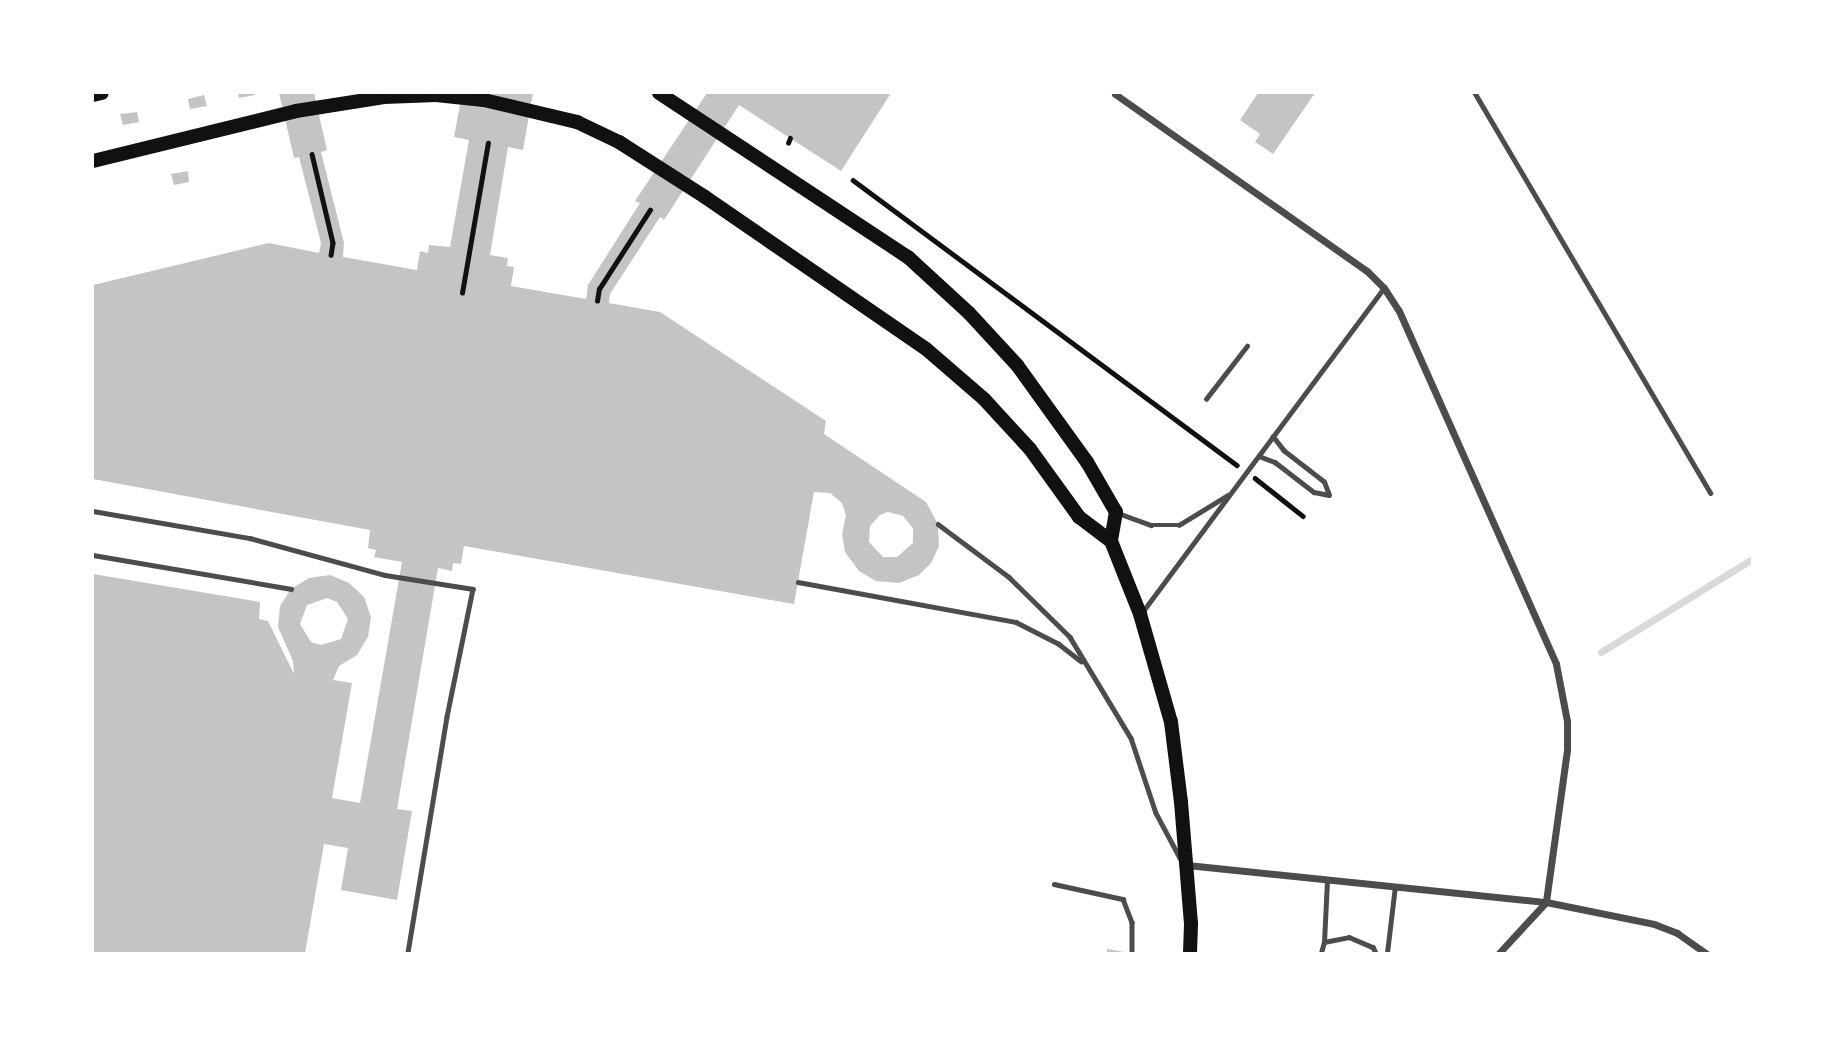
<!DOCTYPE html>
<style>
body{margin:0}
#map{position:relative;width:1845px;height:1046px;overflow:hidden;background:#fff;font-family:"Work Sans",sans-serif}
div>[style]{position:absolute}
.stream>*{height:7px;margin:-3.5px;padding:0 3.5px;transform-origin:3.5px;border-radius:3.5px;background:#d9d9d9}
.building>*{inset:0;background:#c4c4c4}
.path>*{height:4.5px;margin:-2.25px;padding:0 2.25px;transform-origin:2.25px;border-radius:2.25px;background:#111}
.service>*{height:4.5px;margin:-2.25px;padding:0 2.25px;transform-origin:2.25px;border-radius:2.25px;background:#4c4c4c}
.minor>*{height:7px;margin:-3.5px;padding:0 3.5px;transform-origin:3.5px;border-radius:3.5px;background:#4c4c4c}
.secondary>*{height:14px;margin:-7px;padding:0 7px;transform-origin:7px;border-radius:7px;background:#111}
span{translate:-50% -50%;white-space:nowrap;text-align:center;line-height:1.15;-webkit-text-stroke:7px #fff;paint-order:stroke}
.frame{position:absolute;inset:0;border:94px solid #fff;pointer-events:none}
</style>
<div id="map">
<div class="stream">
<i style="left:1601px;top:652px;width:177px;rotate:-31.6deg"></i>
</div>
<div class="building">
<i style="clip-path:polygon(238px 93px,254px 93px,255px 95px,239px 98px)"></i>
<i style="clip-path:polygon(evenodd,279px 93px,314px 93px,327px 150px,321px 152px,344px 243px,343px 257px,417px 270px,420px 251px,428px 253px,429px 245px,450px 247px,469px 140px,454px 137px,462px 93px,533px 93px,523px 150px,508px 147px,490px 255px,508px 258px,507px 266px,514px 267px,511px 286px,586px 299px,588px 285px,640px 203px,635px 201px,707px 93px,891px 93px,841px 171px,739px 105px,664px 220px,660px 217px,610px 294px,609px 303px,660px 312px,826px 421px,824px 434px,926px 502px,938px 524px,939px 546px,931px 563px,919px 575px,899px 583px,876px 581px,859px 571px,845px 552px,842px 534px,846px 515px,842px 503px,830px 493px,814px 492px,794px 604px,464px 546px,461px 564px,453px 563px,452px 571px,438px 568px,397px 809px,412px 811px,397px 900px,341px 890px,348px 848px,324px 844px,305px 953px,93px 953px,93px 574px,260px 602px,259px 619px,268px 621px,294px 674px,293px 661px,278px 627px,280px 606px,291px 589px,309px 578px,330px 575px,349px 583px,364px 597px,371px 617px,368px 637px,357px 655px,339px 666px,333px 680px,352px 683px,332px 798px,360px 803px,402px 562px,374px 557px,376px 550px,368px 548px,370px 530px,93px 479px,93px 285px,269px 243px,319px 253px,321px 243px,299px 157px,294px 158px,279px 93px,888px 512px,903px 516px,913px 528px,913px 543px,897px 557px,883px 557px,869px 542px,870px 526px,880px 515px,888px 512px,279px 93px,327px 598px,337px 602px,348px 619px,341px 639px,321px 645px,311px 642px,300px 624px,307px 605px,327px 598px)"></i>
<i style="clip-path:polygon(1258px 93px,1315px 93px,1273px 154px,1255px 142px,1260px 134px,1240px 120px)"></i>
<i style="clip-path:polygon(204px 95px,207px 106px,190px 109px,188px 99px)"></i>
<i style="clip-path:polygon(137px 112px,139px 122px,123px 125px,120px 114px)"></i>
<i style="clip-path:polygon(188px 171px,189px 182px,174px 185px,171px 174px)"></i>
<i style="clip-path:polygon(1107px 949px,1125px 952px,1125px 953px,1107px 953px)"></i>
</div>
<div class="path">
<i style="left:788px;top:143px;width:5px;rotate:-68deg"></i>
<i style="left:312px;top:154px;width:91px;rotate:76.7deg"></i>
<i style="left:333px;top:243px;width:12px;rotate:99deg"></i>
<i style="left:853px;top:180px;width:478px;rotate:36.6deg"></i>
<i style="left:462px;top:293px;width:152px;rotate:-80.2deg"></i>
<i style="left:597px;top:301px;width:12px;rotate:-81deg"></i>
<i style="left:599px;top:289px;width:94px;rotate:-57.2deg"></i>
<i style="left:1255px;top:478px;width:61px;rotate:38.4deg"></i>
</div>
<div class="service">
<i style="left:1475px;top:93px;width:464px;rotate:59.5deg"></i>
<i style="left:1206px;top:399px;width:67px;rotate:-52.3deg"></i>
<i style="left:1259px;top:456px;width:17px;rotate:21deg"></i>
<i style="left:1275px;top:462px;width:49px;rotate:37.6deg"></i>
<i style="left:1314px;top:492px;width:15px;rotate:11deg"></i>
<i style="left:1329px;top:495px;width:14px;rotate:-111deg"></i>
<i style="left:1324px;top:482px;width:51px;rotate:-142.2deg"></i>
<i style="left:1284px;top:451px;width:18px;rotate:-128deg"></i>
<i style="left:93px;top:511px;width:159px;rotate:9.8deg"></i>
<i style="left:250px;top:538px;width:140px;rotate:15.3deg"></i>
<i style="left:385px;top:575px;width:89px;rotate:9deg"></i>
<i style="left:473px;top:589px;width:131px;rotate:101.5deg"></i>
<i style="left:447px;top:717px;width:239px;rotate:99.4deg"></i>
<i style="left:1118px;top:513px;width:35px;rotate:20deg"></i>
<i style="left:1151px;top:525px;width:28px"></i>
<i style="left:1179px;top:525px;width:57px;rotate:-31.5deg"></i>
<i style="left:938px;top:524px;width:89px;rotate:36.7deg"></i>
<i style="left:1009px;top:577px;width:86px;rotate:44.5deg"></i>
<i style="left:1070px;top:637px;width:118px;rotate:58.9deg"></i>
<i style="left:1131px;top:738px;width:79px;rotate:71.6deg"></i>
<i style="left:1156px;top:813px;width:51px;rotate:61.9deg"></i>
<i style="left:93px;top:555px;width:201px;rotate:9.7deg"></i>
<i style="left:798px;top:582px;width:222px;rotate:10.4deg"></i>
<i style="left:1016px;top:622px;width:48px;rotate:27.1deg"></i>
<i style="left:1059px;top:644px;width:28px;rotate:38deg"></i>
<i style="left:1143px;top:611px;width:403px;rotate:-53.3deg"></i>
<i style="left:1054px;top:884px;width:71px;rotate:12.3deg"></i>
<i style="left:1123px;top:899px;width:25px;rotate:69deg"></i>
<i style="left:1132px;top:922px;width:31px;rotate:90deg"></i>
<i style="left:1324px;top:942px;width:25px;rotate:-11deg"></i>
<i style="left:1349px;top:937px;width:26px;rotate:23deg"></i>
<i style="left:1373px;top:947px;width:7px;rotate:63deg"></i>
<i style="left:1321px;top:953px;width:11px;rotate:-75deg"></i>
<i style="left:1324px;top:942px;width:62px;rotate:-87.2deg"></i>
<i style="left:1387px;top:953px;width:67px;rotate:-83.2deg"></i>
</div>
<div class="minor">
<i style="left:1115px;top:94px;width:308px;rotate:35.1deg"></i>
<i style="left:1367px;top:271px;width:24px;rotate:45deg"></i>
<i style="left:1384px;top:288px;width:27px;rotate:57deg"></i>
<i style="left:1399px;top:311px;width:386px;rotate:66deg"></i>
<i style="left:1556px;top:664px;width:58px;rotate:79.1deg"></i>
<i style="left:1567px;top:721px;width:29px;rotate:90deg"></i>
<i style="left:1567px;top:750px;width:153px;rotate:97.9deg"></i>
<i style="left:1187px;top:865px;width:361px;rotate:5.9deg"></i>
<i style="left:1546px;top:902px;width:110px;rotate:11.5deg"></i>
<i style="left:1654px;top:924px;width:25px;rotate:21deg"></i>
<i style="left:1677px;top:933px;width:35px;rotate:35deg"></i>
<i style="left:1499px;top:953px;width:69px;rotate:-47.3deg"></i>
</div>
<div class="secondary">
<i style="left:659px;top:93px;width:298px;rotate:33.4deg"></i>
<i style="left:908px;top:257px;width:83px;rotate:42.6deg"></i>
<i style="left:969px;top:313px;width:71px;rotate:47.3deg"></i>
<i style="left:1017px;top:365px;width:120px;rotate:54.2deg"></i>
<i style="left:1087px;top:462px;width:58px;rotate:59.9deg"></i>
<i style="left:1116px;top:512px;width:29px;rotate:100deg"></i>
<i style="left:1111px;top:541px;width:79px;rotate:68.3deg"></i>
<i style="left:1140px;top:614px;width:112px;rotate:74deg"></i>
<i style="left:1171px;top:722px;width:81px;rotate:82.9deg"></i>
<i style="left:1181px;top:802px;width:122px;rotate:85.3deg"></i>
<i style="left:1191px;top:924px;width:29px;rotate:92deg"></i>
<i style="left:93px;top:95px;width:9px;rotate:-13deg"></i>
<i style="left:93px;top:161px;width:209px;rotate:-13.8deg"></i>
<i style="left:296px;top:111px;width:89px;rotate:-9deg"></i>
<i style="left:384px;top:97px;width:52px;rotate:-2.2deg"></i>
<i style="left:436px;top:95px;width:48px;rotate:5.9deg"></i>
<i style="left:484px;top:100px;width:96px;rotate:13.3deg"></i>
<i style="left:577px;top:122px;width:47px;rotate:25.5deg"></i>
<i style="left:619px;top:142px;width:102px;rotate:32.6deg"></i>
<i style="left:705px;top:197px;width:267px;rotate:34.5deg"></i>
<i style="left:925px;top:348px;width:78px;rotate:40.8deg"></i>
<i style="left:984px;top:399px;width:68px;rotate:47.4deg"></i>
<i style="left:1030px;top:449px;width:84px;rotate:54.2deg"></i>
<i style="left:1079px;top:517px;width:40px;rotate:37deg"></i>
</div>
<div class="frame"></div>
</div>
